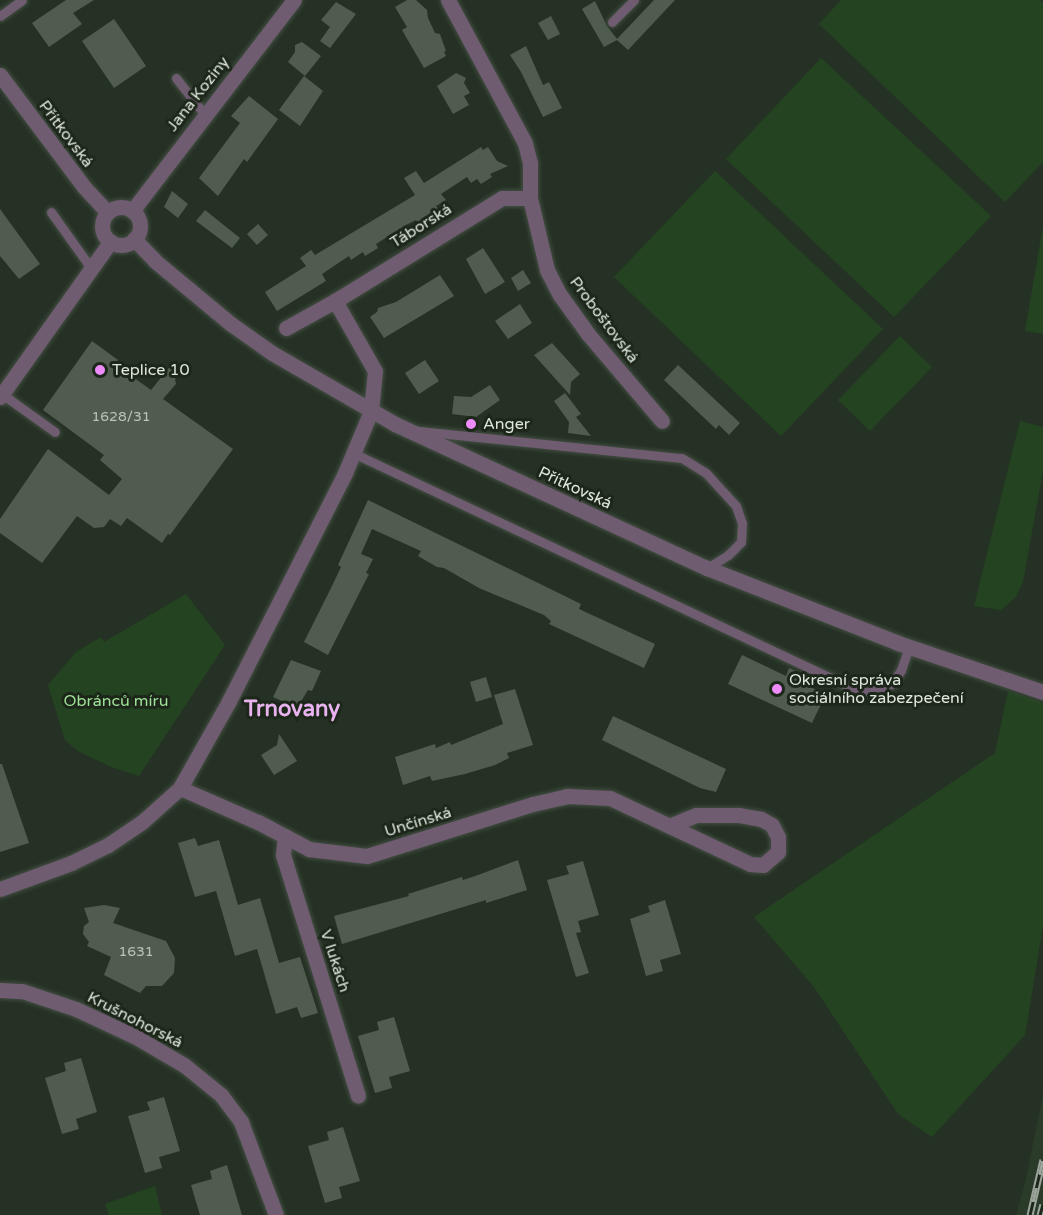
<!DOCTYPE html>
<meta charset="utf-8">
<style>
body{margin:0}
#map{position:relative;width:1043px;height:1215px;overflow:hidden;background:#253124;font-family:"Varela Round",sans-serif}
div>[style]{position:absolute}
.built>*{inset:0;background:#2b3b29}
.green>*{inset:0;background:#244421}
.building>*{inset:0;background:#505d4e}
.roads{filter:drop-shadow(0 0 2px #434e42) drop-shadow(0 0 2px #434e42)}
.service>*{height:9px;margin:-4.5px;padding:0 4.5px;transform-origin:4.5px;border-radius:4.5px;background:#6f5c71}
.minor>*{height:15px;margin:-7.5px;padding:0 7.5px;transform-origin:7.5px;border-radius:7.5px;background:#6f5c71}
.tertiary>*{height:15px;margin:-7.5px;padding:0 7.5px;transform-origin:7.5px;border-radius:7.5px;background:#6f5c71}
.tertiary>.ring{margin:-7.5px;padding:0;box-sizing:content-box;background:none;border:15px solid #6f5c71;border-radius:50%}
.rail>*{height:7px;margin-top:-3.5px;transform-origin:0;background:repeating-linear-gradient(90deg,#1c271a 0 14px,#9ca59b 0 28px);box-sizing:border-box;border-block:2px solid #9ca59b}
.dots>*{width:16px;height:16px;translate:-50% -50%;box-sizing:border-box;border:3px solid #1c271a;border-radius:50%}
span{translate:-50% -50%;white-space:nowrap;text-align:center;line-height:1.15;-webkit-text-stroke:6px #1c271a;paint-order:stroke}
.number-label{font-size:14px;color:#bac4b9}
.number-label span{-webkit-text-stroke-width:0}
.street-label{font-size:16px;color:#dee6dd}
.poi-label{font-size:16px;color:#dee6dd}
.left{translate:0 -50%;text-align:left}
.park-label{font-size:16px;color:#9fe198}
.district-label{font-size:22px;color:#e8b2ee;font-weight:700}
</style>
<div id="map">
<div class="built">
<i style="clip-path:polygon(1043px 1094px,1043px 1215px,1016px 1215px,1025px 1183px)"></i>
</div>
<div class="green">
<i style="clip-path:polygon(841px 0,1040px 0,1043px 3px,1043px 162px,1005px 202px,819px 24px)"></i>
<i style="clip-path:polygon(821px 58px,991px 216px,894px 317px,726px 159px)"></i>
<i style="clip-path:polygon(715px 171px,883px 329px,781px 436px,614px 277px)"></i>
<i style="clip-path:polygon(1043px 226px,1043px 334px,1025px 331px)"></i>
<i style="clip-path:polygon(900px 336px,932px 367px,870px 431px,838px 400px)"></i>
<i style="clip-path:polygon(1020px 421px,1043px 427px,1043px 471px,1023px 582px,1016px 597px,1001px 610px,974px 606px)"></i>
<i style="clip-path:polygon(186px 594px,225px 645px,139px 776px,111px 767px,78px 751px,65px 740px,48px 685px,76px 652px,101px 637px,104px 642px)"></i>
<i style="clip-path:polygon(1008px 691px,1043px 703px,1043px 926px,1025px 1035px,932px 1137px,898px 1114px,814px 987px,754px 917px,995px 753px)"></i>
<i style="clip-path:polygon(155px 1186px,162px 1215px,109px 1215px,105px 1204px)"></i>
</div>
<div class="building">
<i style="clip-path:polygon(66px 0,94px 0,73px 13px,82px 24px,49px 47px,32px 23px)"></i>
<i style="clip-path:polygon(407px 0,416px 0,427px 10px,428px 18px,435px 33px,440px 34px,446px 51px,444px 52px,446px 56px,424px 68px,402px 30px,407px 27px,395px 7px)"></i>
<i style="clip-path:polygon(654px 0,675px 0,628px 50px,617px 40px,604px 47px,582px 9px,595px 1px,607px 26px,617px 39px)"></i>
<i style="clip-path:polygon(336px 2px,356px 14px,330px 48px,320px 41px,330px 27px,321px 20px)"></i>
<i style="clip-path:polygon(551px 16px,560px 34px,548px 40px,538px 23px)"></i>
<i style="clip-path:polygon(114px 19px,146px 66px,114px 88px,82px 41px)"></i>
<i style="clip-path:polygon(302px 42px,321px 56px,305px 76px,288px 62px,295px 52px,295px 45px)"></i>
<i style="clip-path:polygon(526px 46px,543px 85px,549px 82px,562px 108px,543px 117px,521px 72px,510px 55px)"></i>
<i style="clip-path:polygon(456px 73px,466px 78px,464px 83px,470px 93px,464px 96px,469px 105px,453px 114px,437px 86px)"></i>
<i style="clip-path:polygon(304px 76px,323px 91px,300px 126px,279px 110px)"></i>
<i style="clip-path:polygon(249px 96px,278px 119px,247px 162px,244px 159px,218px 196px,199px 178px,240px 123px,231px 116px)"></i>
<i style="clip-path:polygon(481px 147px,483px 150px,488px 147px,497px 161px,508px 166px,490px 174px,492px 177px,481px 184px,477px 179px,471px 183px,467px 177px,441px 194px,446px 200px,436px 206px,439px 210px,418px 224px,416px 220px,406px 225px,376px 244px,378px 248px,365px 256px,363px 252px,351px 260px,349px 256px,322px 274px,326px 281px,277px 311px,265px 292px,306px 266px,300px 258px,311px 250px,315px 255px,415px 195px,404px 178px,416px 171px,424px 183px)"></i>
<i style="clip-path:polygon(172px 191px,188px 204px,178px 218px,164px 207px)"></i>
<i style="clip-path:polygon(0 209px,40px 264px,19px 279px,0 256px)"></i>
<i style="clip-path:polygon(205px 210px,240px 238px,232px 248px,196px 221px)"></i>
<i style="clip-path:polygon(258px 224px,268px 235px,257px 245px,247px 234px)"></i>
<i style="clip-path:polygon(483px 248px,505px 282px,485px 294px,466px 259px)"></i>
<i style="clip-path:polygon(523px 270px,531px 283px,518px 291px,511px 278px)"></i>
<i style="clip-path:polygon(440px 275px,454px 296px,384px 338px,370px 317px,377px 312px,378px 308px,396px 302px)"></i>
<i style="clip-path:polygon(520px 304px,532px 323px,508px 339px,495px 321px)"></i>
<i style="clip-path:polygon(92px 341px,118px 360px,115px 364px,151px 390px,172px 364px,181px 371px,175px 379px,176px 384px,163px 399px,233px 449px,170px 535px,168px 534px,162px 543px,127px 518px,121px 526px,110px 519px,104px 527px,94px 528px,77px 516px,42px 563px,0 533px,0 519px,48px 449px,109px 495px,122px 479px,100px 460px,104px 455px,43px 410px)"></i>
<i style="clip-path:polygon(552px 343px,580px 374px,571px 382px,570px 395px,534px 355px)"></i>
<i style="clip-path:polygon(425px 360px,439px 381px,419px 394px,405px 373px)"></i>
<i style="clip-path:polygon(678px 365px,740px 423px,729px 435px,719px 425px,716px 429px,664px 380px)"></i>
<i style="clip-path:polygon(490px 385px,500px 400px,476px 417px,452px 414px,454px 396px,471px 397px)"></i>
<i style="clip-path:polygon(565px 393px,581px 414px,576px 417px,591px 436px,568px 433px,569px 422px,554px 401px)"></i>
<i style="clip-path:polygon(368px 500px,581px 604px,579px 609px,655px 644px,644px 668px,549px 624px,551px 621px,544px 615px,479px 588px,444px 568px,437px 567px,418px 556px,421px 551px,372px 529px,361px 554px,373px 559px,366px 573px,369px 574px,328px 655px,304px 642px,332px 586px,341px 567px,338px 565px)"></i>
<i style="clip-path:polygon(742px 655px,786px 676px,789px 668px,805px 675px,801px 683px,826px 694px,812px 723px,728px 684px)"></i>
<i style="clip-path:polygon(291px 660px,321px 671px,312px 691px,308px 690px,297px 708px,273px 697px)"></i>
<i style="clip-path:polygon(486px 677px,492px 697px,476px 702px,470px 682px)"></i>
<i style="clip-path:polygon(515px 689px,533px 745px,507px 753px,509px 758px,495px 765px,465px 774px,432px 781px,430px 776px,403px 785px,395px 757px,435px 744px,436px 748px,450px 742px,451px 745px,503px 724px,494px 695px)"></i>
<i style="clip-path:polygon(613px 716px,726px 769px,716px 792px,700px 788px,602px 740px)"></i>
<i style="clip-path:polygon(279px 734px,297px 761px,274px 775px,261px 755px,277px 745px)"></i>
<i style="clip-path:polygon(0 764px,2px 764px,29px 843px,0 852px)"></i>
<i style="clip-path:polygon(195px 838px,198px 846px,219px 840px,238px 905px,260px 898px,279px 963px,300px 957px,318px 1013px,301px 1018px,297px 1007px,276px 1014px,257px 949px,235px 956px,216px 891px,195px 897px,178px 843px)"></i>
<i style="clip-path:polygon(518px 860px,527px 890px,486px 903px,486px 900px,342px 944px,334px 916px,409px 896px,408px 894px,462px 877px,463px 880px,478px 875px)"></i>
<i style="clip-path:polygon(583px 861px,599px 915px,578px 921px,581px 932px,576px 933px,589px 973px,576px 977px,547px 880px,569px 874px,566px 866px)"></i>
<i style="clip-path:polygon(665px 900px,681px 954px,660px 960px,663px 971px,646px 976px,630px 919px,650px 912px,648px 906px)"></i>
<i style="clip-path:polygon(104px 905px,120px 908px,113px 923px,166px 941px,175px 958px,174px 973px,162px 986px,146px 986px,140px 993px,104px 975px,111px 957px,87px 946px,89px 942px,83px 934px,84px 926px,89px 922px,84px 908px)"></i>
<i style="clip-path:polygon(394px 1017px,410px 1071px,389px 1077px,392px 1088px,375px 1093px,358px 1036px,379px 1030px,377px 1022px)"></i>
<i style="clip-path:polygon(81px 1058px,97px 1112px,76px 1119px,79px 1129px,62px 1134px,45px 1078px,66px 1071px,64px 1063px)"></i>
<i style="clip-path:polygon(164px 1097px,180px 1151px,159px 1157px,162px 1168px,145px 1173px,128px 1116px,150px 1110px,147px 1102px)"></i>
<i style="clip-path:polygon(343px 1127px,360px 1181px,339px 1187px,342px 1198px,325px 1203px,308px 1146px,329px 1140px,327px 1132px)"></i>
<i style="clip-path:polygon(227px 1165px,242px 1215px,200px 1215px,191px 1185px,212px 1179px,210px 1171px)"></i>
</div>
<div class="roads">
<div class="service">
<i style="left:0;top:16px;width:27px;rotate:-36deg"></i>
<i style="left:612px;top:22px;width:31px;rotate:-45deg"></i>
<i style="left:176px;top:78px;width:47px;rotate:51.9deg"></i>
<i style="left:51px;top:212px;width:69px;rotate:54.5deg"></i>
<i style="left:2px;top:394px;width:65px;rotate:35.6deg"></i>
<i style="left:419px;top:431px;width:264px;rotate:5.9deg"></i>
<i style="left:682px;top:458px;width:28px;rotate:32deg"></i>
<i style="left:706px;top:473px;width:45px;rotate:47.7deg"></i>
<i style="left:736px;top:506px;width:18px;rotate:71deg"></i>
<i style="left:742px;top:523px;width:19px;rotate:93deg"></i>
<i style="left:741px;top:542px;width:18px;rotate:135deg"></i>
<i style="left:728px;top:555px;width:25px;rotate:148deg"></i>
<i style="left:353px;top:453px;width:549px;rotate:25.21deg"></i>
<i style="left:850px;top:687px;width:19px;rotate:16deg"></i>
<i style="left:868px;top:692px;width:24px;rotate:-19deg"></i>
<i style="left:891px;top:684px;width:17px;rotate:-54deg"></i>
<i style="left:901px;top:670px;width:24px;rotate:-71deg"></i>
</div>
<div class="minor">
<i style="left:448px;top:0;width:162px;rotate:61.7deg"></i>
<i style="left:525px;top:143px;width:21px;rotate:76deg"></i>
<i style="left:530px;top:163px;width:35px;rotate:90deg"></i>
<i style="left:530px;top:198px;width:74px;rotate:76.7deg"></i>
<i style="left:547px;top:270px;width:28px;rotate:63deg"></i>
<i style="left:560px;top:295px;width:48px;rotate:54.3deg"></i>
<i style="left:588px;top:334px;width:114px;rotate:49.6deg"></i>
<i style="left:132px;top:211px;width:266px;rotate:-52.5deg"></i>
<i style="left:286px;top:328px;width:56px;rotate:-28.9deg"></i>
<i style="left:0;top:397px;width:191px;rotate:-54.6deg"></i>
<i style="left:180px;top:788px;width:85px;rotate:23.6deg"></i>
<i style="left:258px;top:822px;width:58px;rotate:27.9deg"></i>
<i style="left:309px;top:849px;width:58px;rotate:6.9deg"></i>
<i style="left:367px;top:856px;width:174px;rotate:-17.4deg"></i>
<i style="left:533px;top:804px;width:35px;rotate:-13deg"></i>
<i style="left:567px;top:796px;width:43px;rotate:2.7deg"></i>
<i style="left:610px;top:798px;width:155px;rotate:25.2deg"></i>
<i style="left:750px;top:864px;width:13px;rotate:4deg"></i>
<i style="left:763px;top:865px;width:20px;rotate:-41deg"></i>
<i style="left:778px;top:852px;width:15px;rotate:-90deg"></i>
<i style="left:778px;top:837px;width:13px;rotate:-117deg"></i>
<i style="left:772px;top:825px;width:13px;rotate:-151deg"></i>
<i style="left:761px;top:819px;width:22px;rotate:-170deg"></i>
<i style="left:739px;top:815px;width:43px;rotate:180deg"></i>
<i style="left:696px;top:815px;width:27px;rotate:158deg"></i>
<i style="left:285px;top:836px;width:19px;rotate:96deg"></i>
<i style="left:283px;top:855px;width:252px;rotate:72.7deg"></i>
<i style="left:0;top:889px;width:76px;rotate:-20.1deg"></i>
<i style="left:71px;top:863px;width:41px;rotate:-25.9deg"></i>
<i style="left:108px;top:845px;width:41px;rotate:-34.1deg"></i>
<i style="left:142px;top:822px;width:51px;rotate:-41.8deg"></i>
<i style="left:180px;top:788px;width:100px;rotate:-60.6deg"></i>
<i style="left:229px;top:701px;width:256px;rotate:-63deg"></i>
<i style="left:345px;top:473px;width:67px;rotate:-67.2deg"></i>
<i style="left:371px;top:411px;width:40px;rotate:-84.3deg"></i>
<i style="left:375px;top:371px;width:81px;rotate:-119.7deg"></i>
<i style="left:335px;top:301px;width:196px;rotate:-31.7deg"></i>
<i style="left:502px;top:198px;width:28px"></i>
<i style="left:0;top:990px;width:22px;rotate:3deg"></i>
<i style="left:22px;top:991px;width:57px;rotate:18.4deg"></i>
<i style="left:76px;top:1009px;width:66px;rotate:25deg"></i>
<i style="left:136px;top:1037px;width:56px;rotate:30.3deg"></i>
<i style="left:184px;top:1065px;width:48px;rotate:39deg"></i>
<i style="left:221px;top:1095px;width:34px;rotate:53deg"></i>
<i style="left:241px;top:1122px;width:99px;rotate:69.4deg"></i>
</div>
<div class="tertiary">
<i style="left:0;top:75px;width:140px;rotate:53.1deg"></i>
<i style="left:84px;top:187px;width:35px;rotate:47deg"></i>
<i class="ring" style="left:102px;top:207px;width:23px;height:23px"></i>
<i style="left:134px;top:239px;width:30px;rotate:46deg"></i>
<i style="left:155px;top:261px;width:99px;rotate:39.7deg"></i>
<i style="left:231px;top:324px;width:50px;rotate:35.3deg"></i>
<i style="left:272px;top:353px;width:142px;rotate:30deg"></i>
<i style="left:395px;top:424px;width:344px;rotate:24.8deg"></i>
<i style="left:707px;top:568px;width:205px;rotate:21.4deg"></i>
<i style="left:898px;top:643px;width:153px;rotate:18.7deg"></i>
</div>
</div>
<div class="rail">
<i style="left:1030px;top:1215px;width:57px;rotate:-76.9deg"></i>
<i style="left:1040px;top:1215px;width:11px;rotate:-75deg"></i>
</div>
<div class="dots">
<i style="left:100px;top:370px;background:#ed8cf9"></i>
<i style="left:471px;top:424px;background:#ed8cf9"></i>
<i style="left:777px;top:689px;background:#ed8cf9"></i>
</div>
<div class="number-label">
<span style="left:121px;top:417px">1628/31</span>
<span style="left:136px;top:952px">1631</span>
</div>
<div class="street-label">
<span style="left:198px;top:94px;rotate:-52deg">Jana Koziny</span>
<span style="left:66px;top:134px;rotate:53deg">Přítkovská</span>
<span style="left:421px;top:226px;rotate:-32deg">Táborská</span>
<span style="left:604px;top:320px;rotate:53deg">Proboštovská</span>
<span style="left:575px;top:488px;rotate:25deg">Přítkovská</span>
<span style="left:418px;top:822px;rotate:-17deg">Unčínská</span>
<span style="left:335px;top:961px;rotate:72deg">V lukách</span>
<span style="left:135px;top:1020px;rotate:27deg">Krušnohorská</span>
</div>
<div class="poi-label">
<span class="left" style="left:112px;top:370px">Teplice 10</span>
<span class="left" style="left:483px;top:424px">Anger</span>
<span class="left" style="left:789px;top:689px">Okresní správa<br>sociálního zabezpečení</span>
</div>
<div class="park-label">
<span style="left:116px;top:701px">Obránců míru</span>
</div>
<div class="district-label">
<span style="left:292px;top:710px">Trnovany</span>
</div>
</div>
